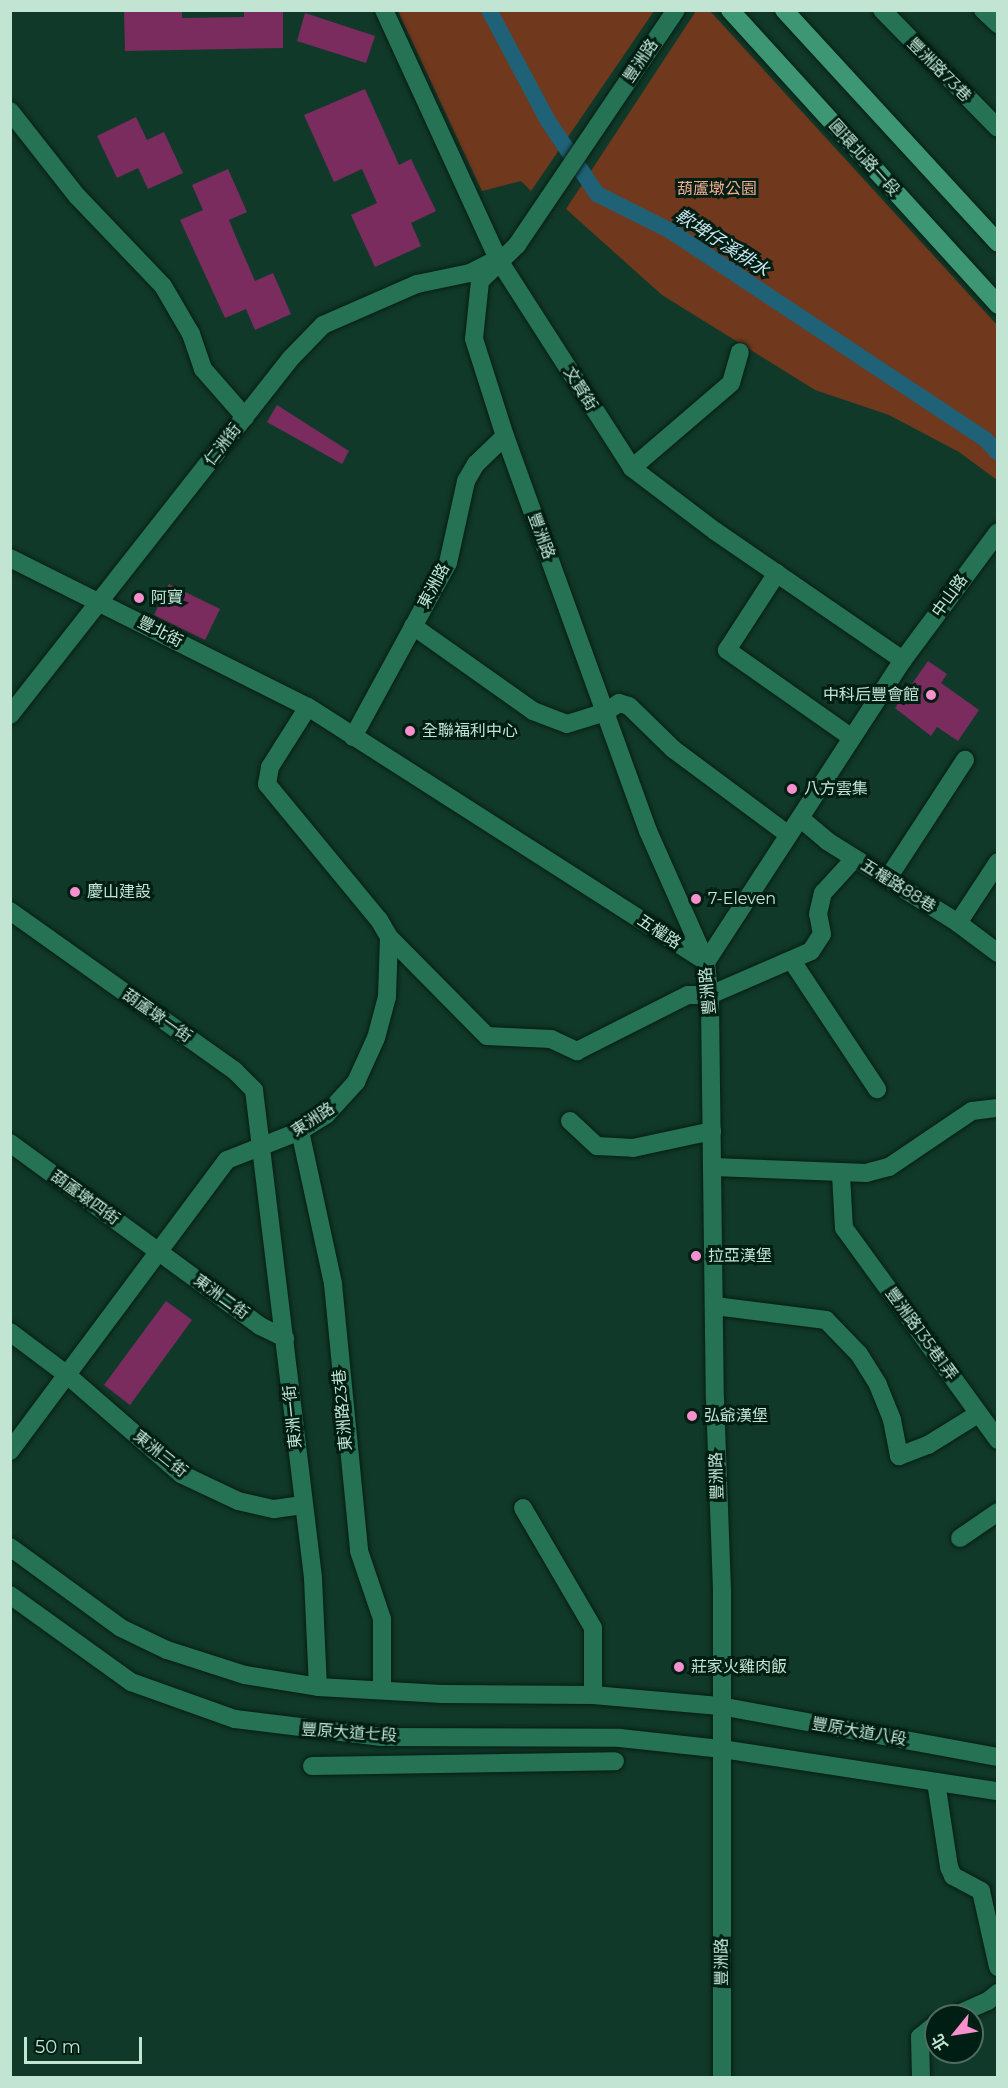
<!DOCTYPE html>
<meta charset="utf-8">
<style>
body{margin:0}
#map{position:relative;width:1008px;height:2088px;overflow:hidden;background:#113929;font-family:Montserrat,"Noto Sans TC",sans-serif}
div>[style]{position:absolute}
.green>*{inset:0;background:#70381d}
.canal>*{height:16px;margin:-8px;padding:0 8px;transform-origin:8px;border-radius:8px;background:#1f6278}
.building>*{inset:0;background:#7b2c5e}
.roads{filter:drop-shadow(0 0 2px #061d14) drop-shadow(0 0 2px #061d14)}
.minor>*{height:18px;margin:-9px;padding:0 9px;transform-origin:9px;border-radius:9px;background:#267255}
.major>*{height:18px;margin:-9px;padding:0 9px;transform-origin:9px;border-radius:9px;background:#3e9774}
.dots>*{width:16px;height:16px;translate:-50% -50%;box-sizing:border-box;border:3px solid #001e13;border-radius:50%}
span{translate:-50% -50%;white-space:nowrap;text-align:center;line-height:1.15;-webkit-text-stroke:6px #001e13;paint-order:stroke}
.street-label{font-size:16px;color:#c1e4d3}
.park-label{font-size:16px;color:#f2ac8e}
.poi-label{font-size:16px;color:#c1e4d3}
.left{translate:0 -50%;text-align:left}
.right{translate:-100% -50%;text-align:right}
.water-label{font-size:18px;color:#cce5f0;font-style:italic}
.frame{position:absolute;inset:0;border:12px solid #c1e4d3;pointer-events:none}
.north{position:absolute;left:924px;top:2004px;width:60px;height:60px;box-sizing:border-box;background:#001e13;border:2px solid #4d6d60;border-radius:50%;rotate:240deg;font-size:16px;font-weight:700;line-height:24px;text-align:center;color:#c1e4d3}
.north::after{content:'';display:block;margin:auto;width:21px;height:27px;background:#f790cd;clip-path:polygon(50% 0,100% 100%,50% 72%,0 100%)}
.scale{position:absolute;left:24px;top:2037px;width:118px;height:27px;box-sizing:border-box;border:3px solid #c1e4d3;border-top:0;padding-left:8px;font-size:18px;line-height:21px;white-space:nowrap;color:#c1e4d3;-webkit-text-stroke:4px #001e13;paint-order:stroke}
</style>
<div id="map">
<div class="green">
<i style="clip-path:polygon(398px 11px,654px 11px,531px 191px,521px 181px,482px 191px)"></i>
<i style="clip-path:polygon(696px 11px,710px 11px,997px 325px,997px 480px,959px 452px,889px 415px,815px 390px,662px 295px,566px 209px)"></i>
</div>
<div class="canal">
<i style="left:489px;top:10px;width:126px;rotate:62deg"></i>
<i style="left:548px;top:121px;width:88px;rotate:56.1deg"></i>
<i style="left:597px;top:194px;width:80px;rotate:26.6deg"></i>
<i style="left:669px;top:230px;width:379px;rotate:33.5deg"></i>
<i style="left:985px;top:439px;width:19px;rotate:47deg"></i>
</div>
<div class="building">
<i style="clip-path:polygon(124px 10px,182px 10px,182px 18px,244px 17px,244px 10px,283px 10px,283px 48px,125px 51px)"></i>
<i style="clip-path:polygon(305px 13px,375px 36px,366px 63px,297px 41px)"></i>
<i style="clip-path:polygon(365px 89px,399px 165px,411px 159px,436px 211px,411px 223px,421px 246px,375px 267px,351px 215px,377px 203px,362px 169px,334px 182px,304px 115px)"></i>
<i style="clip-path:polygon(136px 117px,147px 140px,164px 132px,183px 173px,148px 189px,138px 168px,117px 178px,97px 136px)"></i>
<i style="clip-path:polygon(228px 169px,247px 212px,229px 220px,238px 242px,255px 281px,273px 273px,291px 314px,255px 330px,246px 309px,225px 318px,180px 220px,203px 210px,192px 185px)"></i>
<i style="clip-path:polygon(277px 405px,349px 451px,342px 464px,267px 422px)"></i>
<i style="clip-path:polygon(169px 584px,220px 609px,205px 640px,154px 615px)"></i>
<i style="clip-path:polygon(928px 661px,947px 674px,941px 683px,979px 710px,958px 741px,937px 727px,931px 736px,895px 708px)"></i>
<i style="clip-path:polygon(166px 1301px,192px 1320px,130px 1405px,104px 1385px)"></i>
</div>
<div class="roads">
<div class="minor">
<i style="left:384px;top:10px;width:274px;rotate:65.4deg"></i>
<i style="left:498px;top:259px;width:248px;rotate:57.3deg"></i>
<i style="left:632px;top:468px;width:104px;rotate:37.2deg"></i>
<i style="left:715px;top:531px;width:228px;rotate:34.5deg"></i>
<i style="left:676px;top:10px;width:284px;rotate:124.1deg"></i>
<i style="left:517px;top:245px;width:52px;rotate:135.8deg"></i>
<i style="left:480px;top:281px;width:58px;rotate:95.9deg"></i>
<i style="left:474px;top:339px;width:102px;rotate:72.3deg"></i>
<i style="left:505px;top:436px;width:420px;rotate:70.1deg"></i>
<i style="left:648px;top:831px;width:143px;rotate:66.1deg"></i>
<i style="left:706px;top:962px;width:42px;rotate:84.6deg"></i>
<i style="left:710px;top:1004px;width:395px;rotate:89.3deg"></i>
<i style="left:715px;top:1399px;width:194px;rotate:87.9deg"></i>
<i style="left:722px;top:1593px;width:485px;rotate:90deg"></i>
<i style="left:882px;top:10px;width:165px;rotate:45.5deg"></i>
<i style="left:983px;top:10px;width:21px;rotate:43deg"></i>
<i style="left:10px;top:111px;width:108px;rotate:51.8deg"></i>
<i style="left:77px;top:196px;width:124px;rotate:46.3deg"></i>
<i style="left:163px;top:286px;width:56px;rotate:59.7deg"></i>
<i style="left:191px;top:334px;width:37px;rotate:71deg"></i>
<i style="left:203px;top:369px;width:64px;rotate:48.8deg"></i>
<i style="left:632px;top:468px;width:130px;rotate:-40.6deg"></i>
<i style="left:731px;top:383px;width:32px;rotate:-74deg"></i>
<i style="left:10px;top:558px;width:333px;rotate:26.6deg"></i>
<i style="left:308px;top:707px;width:473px;rotate:32.6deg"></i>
<i style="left:777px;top:573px;width:92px;rotate:123deg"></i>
<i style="left:727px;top:650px;width:151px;rotate:35.1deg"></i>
<i style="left:413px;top:626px;width:147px;rotate:35.3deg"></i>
<i style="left:533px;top:711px;width:36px;rotate:21deg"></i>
<i style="left:567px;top:724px;width:41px;rotate:-17.1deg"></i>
<i style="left:606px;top:712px;width:16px;rotate:-35deg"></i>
<i style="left:619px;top:703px;width:10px;rotate:17deg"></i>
<i style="left:629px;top:706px;width:62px;rotate:44.3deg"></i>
<i style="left:673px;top:749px;width:144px;rotate:36.6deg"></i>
<i style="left:10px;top:715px;width:454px;rotate:-51.8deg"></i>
<i style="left:291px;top:358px;width:46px;rotate:-45.9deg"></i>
<i style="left:323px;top:325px;width:103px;rotate:-23.6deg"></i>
<i style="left:417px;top:284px;width:54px;rotate:-11.7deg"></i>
<i style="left:470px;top:273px;width:22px;rotate:-27deg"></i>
<i style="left:353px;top:737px;width:198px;rotate:-61.4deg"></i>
<i style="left:448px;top:563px;width:84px;rotate:-77.6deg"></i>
<i style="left:466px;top:481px;width:20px;rotate:-60deg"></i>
<i style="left:476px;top:464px;width:40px;rotate:-44deg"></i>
<i style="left:800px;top:818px;width:35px;rotate:40deg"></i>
<i style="left:827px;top:841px;width:155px;rotate:32deg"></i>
<i style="left:958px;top:923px;width:50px;rotate:36.9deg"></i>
<i style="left:888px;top:878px;width:141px;rotate:-56.9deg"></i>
<i style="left:10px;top:911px;width:276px;rotate:35.4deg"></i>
<i style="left:235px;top:1071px;width:27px;rotate:45deg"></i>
<i style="left:254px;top:1090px;width:492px;rotate:83.1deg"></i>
<i style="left:313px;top:1578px;width:109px;rotate:87.4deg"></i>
<i style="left:958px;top:923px;width:73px;rotate:-56.7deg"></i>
<i style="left:389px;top:937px;width:139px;rotate:45.3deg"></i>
<i style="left:487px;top:1036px;width:64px;rotate:2.7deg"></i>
<i style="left:551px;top:1039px;width:29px;rotate:25deg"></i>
<i style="left:577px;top:1051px;width:124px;rotate:-26.8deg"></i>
<i style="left:688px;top:995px;width:22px"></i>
<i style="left:710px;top:995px;width:110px;rotate:-23.5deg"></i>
<i style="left:811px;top:951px;width:20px;rotate:-57deg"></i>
<i style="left:822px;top:934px;width:20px;rotate:-101deg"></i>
<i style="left:818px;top:914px;width:22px;rotate:-77deg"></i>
<i style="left:823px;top:893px;width:46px;rotate:-47.6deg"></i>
<i style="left:792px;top:961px;width:154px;rotate:56.4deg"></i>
<i style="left:706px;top:962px;width:361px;rotate:-56.9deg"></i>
<i style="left:903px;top:660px;width:159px;rotate:-53.4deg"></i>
<i style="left:570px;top:1121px;width:37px;rotate:43deg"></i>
<i style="left:597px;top:1146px;width:36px;rotate:3deg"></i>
<i style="left:633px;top:1148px;width:81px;rotate:-12.1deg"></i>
<i style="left:300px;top:1131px;width:157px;rotate:77.8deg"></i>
<i style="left:333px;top:1284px;width:268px;rotate:84.4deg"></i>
<i style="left:359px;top:1551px;width:72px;rotate:71.3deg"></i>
<i style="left:382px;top:1619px;width:69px;rotate:90deg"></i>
<i style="left:10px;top:1143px;width:310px;rotate:36.2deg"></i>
<i style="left:260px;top:1326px;width:28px;rotate:26deg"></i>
<i style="left:714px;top:1167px;width:152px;rotate:2.3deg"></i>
<i style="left:866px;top:1173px;width:24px;rotate:-15deg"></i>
<i style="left:889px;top:1167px;width:100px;rotate:-34deg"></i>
<i style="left:972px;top:1111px;width:26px;rotate:-7deg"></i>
<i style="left:841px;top:1175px;width:53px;rotate:86.8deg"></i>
<i style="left:844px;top:1228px;width:262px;rotate:54deg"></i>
<i style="left:715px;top:1306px;width:112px;rotate:7.2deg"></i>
<i style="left:826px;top:1320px;width:47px;rotate:45.9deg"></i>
<i style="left:859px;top:1354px;width:36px;rotate:58deg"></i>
<i style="left:878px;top:1385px;width:38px;rotate:68deg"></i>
<i style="left:892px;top:1420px;width:37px;rotate:79deg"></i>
<i style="left:899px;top:1456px;width:31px;rotate:-21deg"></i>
<i style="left:928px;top:1445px;width:59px;rotate:-31.8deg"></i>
<i style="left:10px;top:1332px;width:70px;rotate:36.9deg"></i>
<i style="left:66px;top:1374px;width:152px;rotate:41deg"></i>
<i style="left:181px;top:1474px;width:63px;rotate:25.3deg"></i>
<i style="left:238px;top:1501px;width:37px;rotate:13deg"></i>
<i style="left:274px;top:1509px;width:29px;rotate:-8deg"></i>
<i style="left:10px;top:1451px;width:363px;rotate:-53.3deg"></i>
<i style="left:227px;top:1160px;width:79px;rotate:-21.7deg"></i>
<i style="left:300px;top:1131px;width:31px;rotate:-32deg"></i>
<i style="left:326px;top:1115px;width:45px;rotate:-47.7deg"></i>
<i style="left:356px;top:1082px;width:48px;rotate:-65.6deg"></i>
<i style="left:376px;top:1038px;width:42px;rotate:-75deg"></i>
<i style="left:387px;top:997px;width:60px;rotate:-88.1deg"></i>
<i style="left:389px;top:937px;width:20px;rotate:-120deg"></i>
<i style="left:379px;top:920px;width:176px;rotate:-129.5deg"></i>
<i style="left:267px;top:784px;width:17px;rotate:-80deg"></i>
<i style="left:270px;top:767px;width:71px;rotate:-57.7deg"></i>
<i style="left:523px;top:1508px;width:139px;rotate:59.7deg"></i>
<i style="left:593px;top:1628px;width:67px;rotate:90deg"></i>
<i style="left:960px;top:1538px;width:46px;rotate:-34.4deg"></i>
<i style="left:10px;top:1547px;width:137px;rotate:36.1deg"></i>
<i style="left:121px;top:1628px;width:51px;rotate:25.6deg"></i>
<i style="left:167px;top:1650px;width:82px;rotate:17.8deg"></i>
<i style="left:245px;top:1675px;width:74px;rotate:9.3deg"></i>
<i style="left:318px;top:1687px;width:124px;rotate:3.2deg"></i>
<i style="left:442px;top:1694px;width:151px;rotate:0.4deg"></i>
<i style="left:593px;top:1695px;width:127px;rotate:5deg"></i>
<i style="left:720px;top:1706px;width:283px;rotate:10.4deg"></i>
<i style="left:10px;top:1595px;width:149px;rotate:35.7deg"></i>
<i style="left:131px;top:1682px;width:110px;rotate:19.6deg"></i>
<i style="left:235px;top:1719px;width:148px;rotate:7deg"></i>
<i style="left:382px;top:1737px;width:238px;rotate:0.2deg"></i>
<i style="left:620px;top:1738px;width:103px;rotate:6.2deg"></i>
<i style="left:722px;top:1749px;width:279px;rotate:8.7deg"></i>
<i style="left:312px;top:1766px;width:303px;rotate:-0.9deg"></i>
<i style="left:936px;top:1782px;width:86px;rotate:81.3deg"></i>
<i style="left:949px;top:1867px;width:10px;rotate:66deg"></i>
<i style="left:953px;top:1876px;width:32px;rotate:28deg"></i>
<i style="left:981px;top:1891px;width:78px;rotate:77.4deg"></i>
<i style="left:954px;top:2016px;width:37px;rotate:-24deg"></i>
<i style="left:988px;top:2001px;width:13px;rotate:-39deg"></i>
<i style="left:921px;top:2078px;width:41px;rotate:-91.4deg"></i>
<i style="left:920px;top:2037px;width:21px;rotate:-39deg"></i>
</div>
<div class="major">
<i style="left:730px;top:10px;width:399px;rotate:47.7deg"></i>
<i style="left:784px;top:10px;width:316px;rotate:47.4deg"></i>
</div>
</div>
<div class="dots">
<i style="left:139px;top:598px;background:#f790cd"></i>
<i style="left:931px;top:695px;background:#f790cd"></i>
<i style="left:410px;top:731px;background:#f790cd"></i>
<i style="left:792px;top:789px;background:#f790cd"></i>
<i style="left:75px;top:892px;background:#f790cd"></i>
<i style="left:696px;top:899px;background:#f790cd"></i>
<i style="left:696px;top:1256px;background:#f790cd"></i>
<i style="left:692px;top:1416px;background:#f790cd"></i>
<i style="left:679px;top:1667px;background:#f790cd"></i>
</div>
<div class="street-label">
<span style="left:641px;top:61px;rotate:-56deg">豐洲路</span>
<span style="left:939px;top:70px;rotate:45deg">豐洲路73巷</span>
<span style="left:864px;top:158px;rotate:48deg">圓環北路一段</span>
<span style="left:580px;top:389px;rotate:58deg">文賢街</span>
<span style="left:223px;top:445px;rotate:-52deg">仁洲街</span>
<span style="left:541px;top:536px;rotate:70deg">豐洲路</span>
<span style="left:434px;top:586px;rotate:-62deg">東洲路</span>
<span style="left:950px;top:596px;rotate:-54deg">中山路</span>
<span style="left:160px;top:632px;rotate:27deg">豐北街</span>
<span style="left:898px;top:886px;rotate:32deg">五權路88巷</span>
<span style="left:659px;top:932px;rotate:33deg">五權路</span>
<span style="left:708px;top:991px;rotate:-96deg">豐洲路</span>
<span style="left:157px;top:1016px;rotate:35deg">葫蘆墩一街</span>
<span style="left:313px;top:1120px;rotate:-33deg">東洲路</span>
<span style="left:85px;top:1198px;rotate:36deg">葫蘆墩四街</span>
<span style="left:221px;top:1297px;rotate:36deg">東洲二街</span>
<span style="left:921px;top:1334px;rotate:54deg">豐洲路135巷1弄</span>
<span style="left:343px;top:1410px;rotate:-95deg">東洲路23巷</span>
<span style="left:293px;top:1417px;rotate:-96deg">東洲一街</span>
<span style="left:160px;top:1454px;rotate:39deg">東洲三街</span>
<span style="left:717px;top:1476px;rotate:-92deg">豐洲路</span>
<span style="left:859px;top:1732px;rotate:10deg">豐原大道八段</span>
<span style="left:349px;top:1733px;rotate:4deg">豐原大道七段</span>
<span style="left:722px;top:1962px;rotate:-90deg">豐洲路</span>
</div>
<div class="park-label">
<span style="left:717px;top:189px">葫蘆墩公園</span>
</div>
<div class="poi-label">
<span class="left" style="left:151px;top:598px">阿寶</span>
<span class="right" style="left:919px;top:695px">中科后豐會館</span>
<span class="left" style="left:422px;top:731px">全聯福利中心</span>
<span class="left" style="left:804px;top:789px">八方雲集</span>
<span class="left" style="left:87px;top:892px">慶山建設</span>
<span class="left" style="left:708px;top:899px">7-Eleven</span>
<span class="left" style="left:708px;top:1256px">拉亞漢堡</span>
<span class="left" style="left:704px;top:1416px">弘爺漢堡</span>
<span class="left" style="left:691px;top:1667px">莊家火雞肉飯</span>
</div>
<div class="water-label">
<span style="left:722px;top:243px;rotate:33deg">軟埤仔溪排水</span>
</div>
<div class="frame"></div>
<div class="north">北</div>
<div class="scale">50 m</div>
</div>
